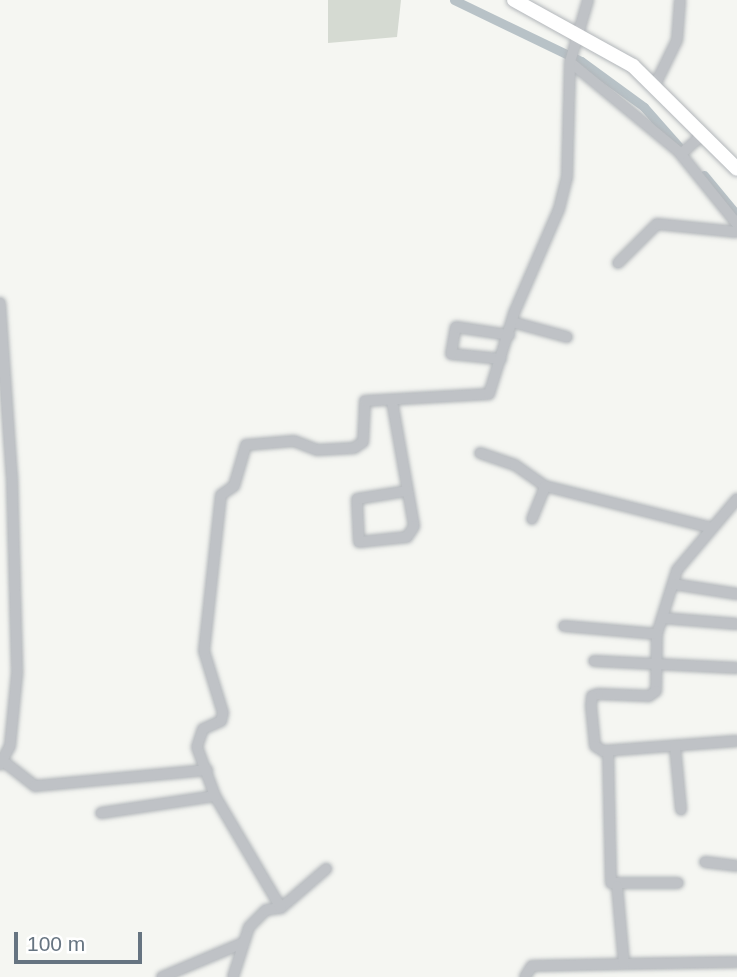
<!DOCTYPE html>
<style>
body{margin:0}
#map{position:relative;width:737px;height:977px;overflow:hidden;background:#f5f6f2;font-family:Arial,sans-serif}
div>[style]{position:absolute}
.green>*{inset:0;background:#d5dad2}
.canal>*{height:9px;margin:-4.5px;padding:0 4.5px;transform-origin:4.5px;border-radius:4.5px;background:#b8c2c7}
.roads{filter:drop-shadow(0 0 2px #b2b6ba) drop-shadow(0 0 2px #b2b6ba)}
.minor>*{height:10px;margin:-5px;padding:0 5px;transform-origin:5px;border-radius:5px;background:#bfc2c6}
.major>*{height:14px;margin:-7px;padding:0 7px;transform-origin:7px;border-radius:7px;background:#fff}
span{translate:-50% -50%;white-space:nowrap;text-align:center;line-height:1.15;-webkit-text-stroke:7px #fff;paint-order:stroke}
.scale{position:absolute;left:14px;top:932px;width:128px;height:32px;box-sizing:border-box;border:4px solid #667481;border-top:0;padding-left:9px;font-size:21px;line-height:24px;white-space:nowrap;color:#667481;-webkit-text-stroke:5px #fff;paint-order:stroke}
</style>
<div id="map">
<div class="green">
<i style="clip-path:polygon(328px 0,401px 0,397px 37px,328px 43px)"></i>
</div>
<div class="canal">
<i style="left:454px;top:0;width:141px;rotate:25.7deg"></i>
<i style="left:581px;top:61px;width:78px;rotate:36.1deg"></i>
<i style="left:644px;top:107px;width:56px;rotate:48.6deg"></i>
<i style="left:704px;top:175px;width:52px;rotate:50.5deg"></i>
</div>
<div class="roads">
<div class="minor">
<i style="left:570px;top:62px;width:141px;rotate:39.5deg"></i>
<i style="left:679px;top:152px;width:92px;rotate:51.1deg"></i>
<i style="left:655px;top:85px;width:50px;rotate:-63.9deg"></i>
<i style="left:677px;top:40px;width:40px;rotate:-85.7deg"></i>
<i style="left:681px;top:154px;width:30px;rotate:-42deg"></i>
<i style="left:618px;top:263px;width:55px;rotate:-45deg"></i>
<i style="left:657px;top:224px;width:80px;rotate:5.7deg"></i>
<i style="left:0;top:303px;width:174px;rotate:86.1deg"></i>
<i style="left:12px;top:477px;width:197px;rotate:88.5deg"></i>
<i style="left:17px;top:674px;width:72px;rotate:95.6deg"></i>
<i style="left:10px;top:746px;width:21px;rotate:119deg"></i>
<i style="left:512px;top:322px;width:57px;rotate:15.3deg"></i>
<i style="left:501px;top:359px;width:50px;rotate:-174.3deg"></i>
<i style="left:451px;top:354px;width:27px;rotate:-80deg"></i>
<i style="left:456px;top:327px;width:54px;rotate:8.6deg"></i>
<i style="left:392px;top:401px;width:127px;rotate:80deg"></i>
<i style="left:414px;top:526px;width:2px;rotate:117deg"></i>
<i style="left:413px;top:528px;width:11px;rotate:124deg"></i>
<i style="left:407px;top:537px;width:48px;rotate:174.1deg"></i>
<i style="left:359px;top:542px;width:43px;rotate:-92.7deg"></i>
<i style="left:357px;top:499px;width:51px;rotate:-9.1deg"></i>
<i style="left:480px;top:453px;width:37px;rotate:19deg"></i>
<i style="left:515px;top:465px;width:37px;rotate:35deg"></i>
<i style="left:545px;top:486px;width:172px;rotate:14.1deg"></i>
<i style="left:737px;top:499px;width:93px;rotate:130.2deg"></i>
<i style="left:677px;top:570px;width:67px;rotate:107.4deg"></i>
<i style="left:657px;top:634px;width:57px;rotate:91deg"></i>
<i style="left:656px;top:691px;width:9px;rotate:144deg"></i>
<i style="left:649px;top:696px;width:51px;rotate:-177.8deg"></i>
<i style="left:598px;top:694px;width:6px;rotate:162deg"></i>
<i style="left:592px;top:696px;width:10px;rotate:96deg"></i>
<i style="left:591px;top:706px;width:40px;rotate:84.3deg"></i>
<i style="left:595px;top:746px;width:9px;rotate:32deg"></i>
<i style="left:603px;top:751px;width:134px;rotate:-4.3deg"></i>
<i style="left:532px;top:519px;width:35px;rotate:-68deg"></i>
<i style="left:673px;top:584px;width:65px;rotate:8.9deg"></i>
<i style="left:662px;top:618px;width:75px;rotate:4.6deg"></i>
<i style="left:564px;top:626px;width:93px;rotate:4.9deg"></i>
<i style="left:594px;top:661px;width:143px;rotate:2.8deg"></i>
<i style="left:675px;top:746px;width:64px;rotate:84.6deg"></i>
<i style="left:608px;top:751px;width:132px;rotate:88.7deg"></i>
<i style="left:611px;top:883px;width:67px"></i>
<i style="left:3px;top:761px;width:41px;rotate:38deg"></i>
<i style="left:35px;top:786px;width:173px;rotate:-5.3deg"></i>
<i style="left:101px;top:813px;width:115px;rotate:-8.5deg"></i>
<i style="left:705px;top:862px;width:32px;rotate:7deg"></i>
<i style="left:281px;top:908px;width:60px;rotate:-40.9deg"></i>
<i style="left:624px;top:964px;width:113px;rotate:-1deg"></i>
<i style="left:162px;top:977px;width:88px;rotate:-22.8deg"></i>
<i style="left:233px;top:977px;width:52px;rotate:-72.3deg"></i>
<i style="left:249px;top:927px;width:24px;rotate:-45deg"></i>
<i style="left:266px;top:910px;width:15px;rotate:-8deg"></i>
<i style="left:281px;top:908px;width:130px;rotate:-120.5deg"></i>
<i style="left:215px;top:796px;width:52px;rotate:-110.2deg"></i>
<i style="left:197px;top:747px;width:19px;rotate:-72deg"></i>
<i style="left:203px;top:729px;width:20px;rotate:-24deg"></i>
<i style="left:221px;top:721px;width:8px;rotate:-76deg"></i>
<i style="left:223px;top:713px;width:65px;rotate:-107deg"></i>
<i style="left:204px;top:651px;width:157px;rotate:-83.8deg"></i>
<i style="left:221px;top:495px;width:16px;rotate:-35deg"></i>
<i style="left:234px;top:486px;width:43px;rotate:-73.7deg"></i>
<i style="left:246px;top:445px;width:48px;rotate:-4.8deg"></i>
<i style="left:294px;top:441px;width:25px;rotate:21deg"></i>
<i style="left:317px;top:450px;width:37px;rotate:-3deg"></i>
<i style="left:354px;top:448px;width:11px;rotate:-34deg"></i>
<i style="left:363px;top:442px;width:41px;rotate:-87.2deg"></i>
<i style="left:365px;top:401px;width:124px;rotate:-3.2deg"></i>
<i style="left:489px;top:394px;width:85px;rotate:-72.8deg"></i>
<i style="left:514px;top:313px;width:113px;rotate:-66.6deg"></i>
<i style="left:559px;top:209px;width:32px;rotate:-76deg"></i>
<i style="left:567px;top:178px;width:116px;rotate:-88.5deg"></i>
<i style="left:570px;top:62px;width:65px;rotate:-73.8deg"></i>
<i style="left:525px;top:977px;width:13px;rotate:-58deg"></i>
<i style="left:532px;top:966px;width:92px;rotate:-1.2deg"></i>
<i style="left:624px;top:964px;width:78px;rotate:-95.1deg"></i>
</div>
<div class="major">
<i style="left:514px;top:0;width:136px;rotate:29deg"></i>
<i style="left:633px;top:66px;width:146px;rotate:44.7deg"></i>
</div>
</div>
<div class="scale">100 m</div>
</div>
